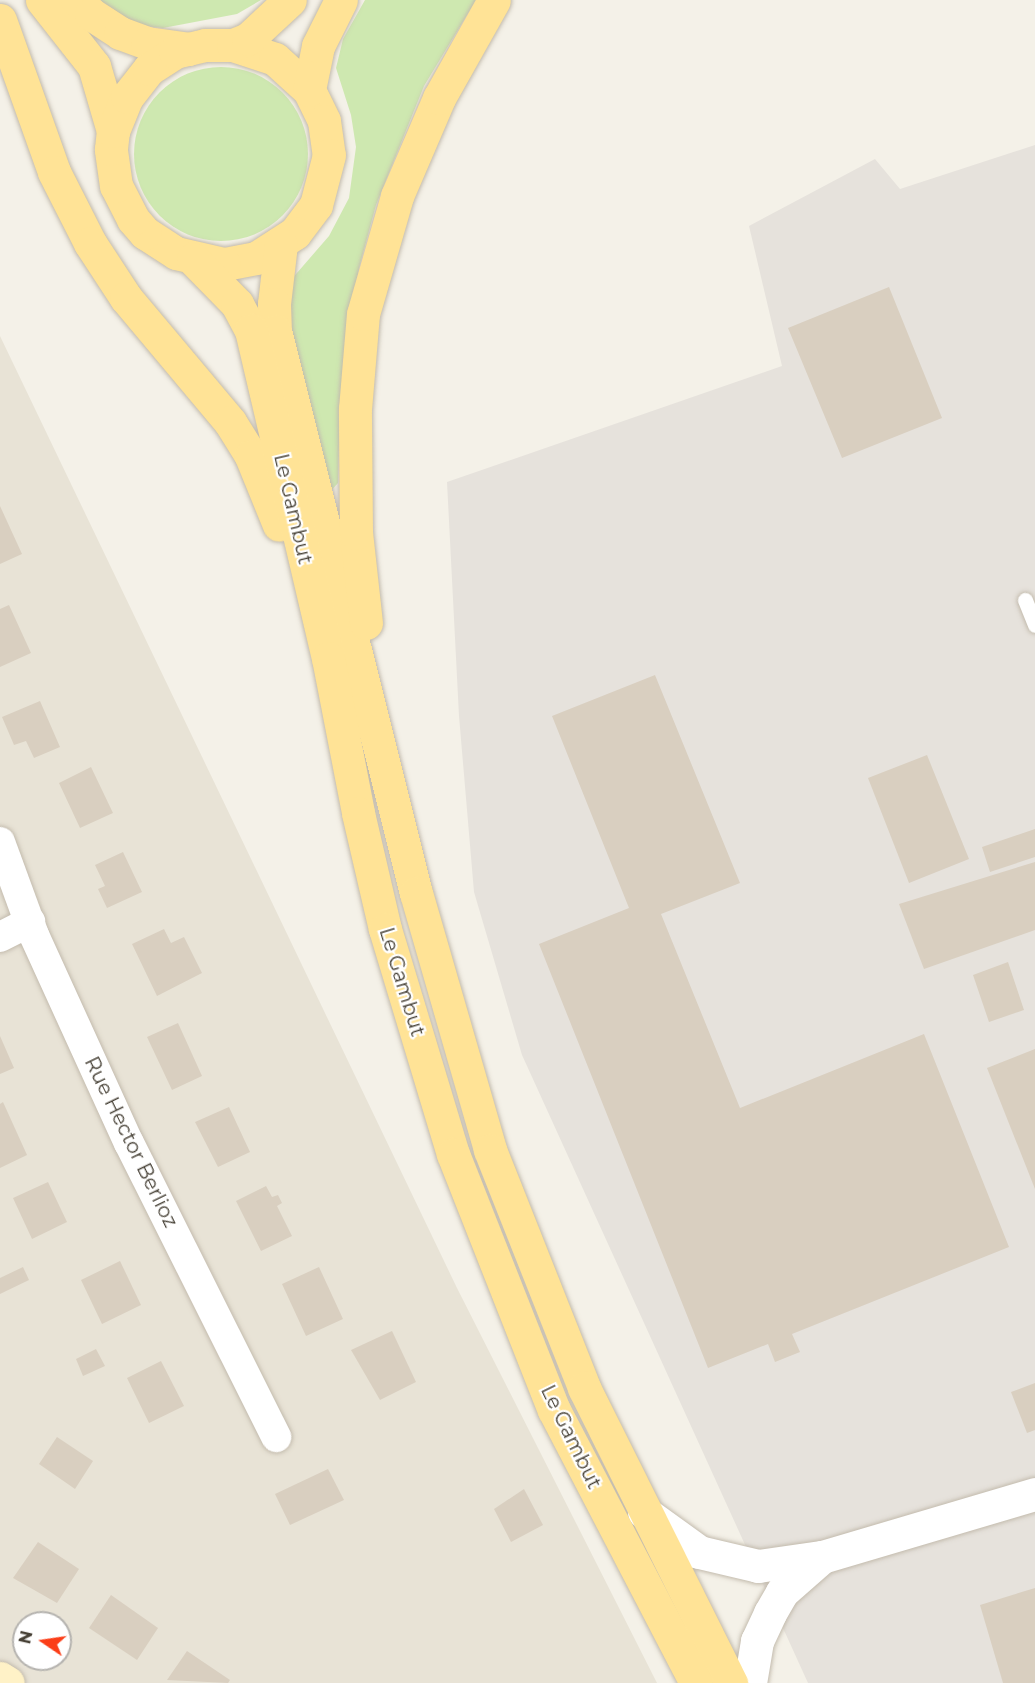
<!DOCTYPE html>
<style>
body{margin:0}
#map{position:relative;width:1035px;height:1683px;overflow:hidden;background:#f4f1e8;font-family:Montserrat,sans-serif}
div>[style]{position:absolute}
.residential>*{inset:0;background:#e8e3d6}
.industrial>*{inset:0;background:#e6e2dc}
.green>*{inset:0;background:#cee8b0}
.round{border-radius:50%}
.building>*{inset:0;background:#d9cfc0}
.roads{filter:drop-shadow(0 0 2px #c3bbad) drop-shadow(0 0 2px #c3bbad)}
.service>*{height:15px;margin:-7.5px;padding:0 7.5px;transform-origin:7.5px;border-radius:7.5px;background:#fff}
.minor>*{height:30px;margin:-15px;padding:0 15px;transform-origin:15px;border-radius:15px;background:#fff}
.tertiary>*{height:33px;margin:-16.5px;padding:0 16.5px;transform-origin:16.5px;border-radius:16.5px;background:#fff}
.secondary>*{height:33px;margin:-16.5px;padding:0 16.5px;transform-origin:16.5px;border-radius:16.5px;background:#fff2c7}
.primary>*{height:33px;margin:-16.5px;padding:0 16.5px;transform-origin:16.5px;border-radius:16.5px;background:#ffe396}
span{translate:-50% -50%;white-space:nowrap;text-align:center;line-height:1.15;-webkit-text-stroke:4.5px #fff;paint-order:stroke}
.street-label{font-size:20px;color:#474136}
.north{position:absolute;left:12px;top:1611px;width:60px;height:60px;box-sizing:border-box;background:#fff;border:2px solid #b5b3af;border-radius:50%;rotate:283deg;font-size:16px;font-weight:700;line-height:24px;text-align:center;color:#474136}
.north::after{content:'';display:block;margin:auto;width:21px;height:27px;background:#fb3e18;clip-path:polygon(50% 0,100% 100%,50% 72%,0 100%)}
</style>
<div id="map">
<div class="residential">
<i style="clip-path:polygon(evenodd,0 336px,457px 1288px,657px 1683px,0 1683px,0 336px,24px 1623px,60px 1623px,60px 1659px,24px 1659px,24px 1623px)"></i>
</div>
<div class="industrial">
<i style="clip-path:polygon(1035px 145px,1035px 1683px,808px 1683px,522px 1055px,474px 892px,459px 716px,447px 482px,782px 366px,749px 226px,875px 159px,900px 189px)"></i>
</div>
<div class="green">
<i style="clip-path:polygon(93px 0,261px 0,237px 14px,163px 28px,135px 25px)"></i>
<i style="clip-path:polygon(365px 0,476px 0,424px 86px,376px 205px,359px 268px,340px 401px,338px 483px,330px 492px,286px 329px,290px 281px,329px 236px,349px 198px,356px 147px,351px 115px,336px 68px,343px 39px)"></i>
<i class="round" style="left:134px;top:67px;width:174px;height:174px"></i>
</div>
<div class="building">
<i style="clip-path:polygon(889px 287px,942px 418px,842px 458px,788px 328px)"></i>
<i style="clip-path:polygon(0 506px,22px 554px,0 564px)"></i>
<i style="clip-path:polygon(9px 605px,31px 653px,0 667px,0 609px)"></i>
<i style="clip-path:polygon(655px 675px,740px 883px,661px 914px,740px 1108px,924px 1034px,1009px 1247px,792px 1334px,800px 1352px,775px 1362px,768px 1344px,708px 1368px,539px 944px,629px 908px,552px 716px)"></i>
<i style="clip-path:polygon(40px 701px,60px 747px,34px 758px,26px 741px,14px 745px,2px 717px)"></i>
<i style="clip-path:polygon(927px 755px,969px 859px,909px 883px,868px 778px)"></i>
<i style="clip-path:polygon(91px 767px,113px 813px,80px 828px,59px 783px)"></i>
<i style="clip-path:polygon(1035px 829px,1035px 857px,990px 872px,982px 847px)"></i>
<i style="clip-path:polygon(123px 852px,142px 892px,107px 908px,98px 889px,105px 886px,95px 865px)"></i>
<i style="clip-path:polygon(1035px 862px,1035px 930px,924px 969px,899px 904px)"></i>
<i style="clip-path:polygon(164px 929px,171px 943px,184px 937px,202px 973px,157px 996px,132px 944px)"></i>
<i style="clip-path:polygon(1008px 962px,1024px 1010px,989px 1022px,973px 975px)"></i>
<i style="clip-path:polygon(178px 1023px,202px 1076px,172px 1090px,147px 1037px)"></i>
<i style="clip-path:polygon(0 1036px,14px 1068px,0 1074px)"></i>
<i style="clip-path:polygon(1035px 1049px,1035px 1189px,987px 1068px)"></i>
<i style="clip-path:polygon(3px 1102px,27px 1155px,0 1168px,0 1104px)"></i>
<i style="clip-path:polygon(229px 1107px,250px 1152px,218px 1167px,195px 1122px)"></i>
<i style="clip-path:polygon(48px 1182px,67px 1222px,32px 1239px,13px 1198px)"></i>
<i style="clip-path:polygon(266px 1186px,272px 1197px,278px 1195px,282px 1203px,277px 1206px,292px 1236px,261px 1251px,236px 1201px)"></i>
<i style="clip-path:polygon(120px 1261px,141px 1305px,102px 1324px,81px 1280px)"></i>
<i style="clip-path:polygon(23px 1267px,29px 1280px,0 1294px,0 1278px)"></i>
<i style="clip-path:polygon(319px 1267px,343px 1319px,306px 1336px,282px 1284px)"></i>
<i style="clip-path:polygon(392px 1331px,416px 1382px,380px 1400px,351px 1350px)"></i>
<i style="clip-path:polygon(96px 1349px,105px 1366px,83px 1376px,76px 1359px)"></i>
<i style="clip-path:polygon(161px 1361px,184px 1406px,149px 1423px,127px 1378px)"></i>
<i style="clip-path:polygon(1035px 1383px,1035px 1430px,1027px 1433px,1011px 1392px)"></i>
<i style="clip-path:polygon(57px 1437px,93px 1461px,75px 1489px,39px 1464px)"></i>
<i style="clip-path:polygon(328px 1469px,344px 1500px,290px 1525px,275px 1494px)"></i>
<i style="clip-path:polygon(524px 1489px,543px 1525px,511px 1542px,494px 1509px)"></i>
<i style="clip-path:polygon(38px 1542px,79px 1569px,57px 1603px,13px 1578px)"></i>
<i style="clip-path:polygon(1035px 1588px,1035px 1683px,1003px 1683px,980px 1605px)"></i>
<i style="clip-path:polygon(111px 1595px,158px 1628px,137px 1660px,89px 1628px)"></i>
<i style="clip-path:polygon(187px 1651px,230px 1680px,228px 1683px,167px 1680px)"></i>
</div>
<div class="roads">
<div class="service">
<i style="left:1025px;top:600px;width:27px;rotate:68deg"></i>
</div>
<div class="minor">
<i style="left:0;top:842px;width:99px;rotate:69.9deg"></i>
<i style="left:34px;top:935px;width:229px;rotate:65.5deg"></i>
<i style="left:129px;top:1143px;width:329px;rotate:63.4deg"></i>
<i style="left:0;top:937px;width:34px;rotate:-27deg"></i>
</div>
<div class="tertiary">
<i style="left:644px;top:1512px;width:68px;rotate:36deg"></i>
<i style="left:699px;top:1552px;width:61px;rotate:13.3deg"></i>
<i style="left:758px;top:1566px;width:65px;rotate:-8deg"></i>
<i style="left:822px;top:1557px;width:222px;rotate:-16.5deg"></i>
<i style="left:750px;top:1683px;width:43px;rotate:-80.5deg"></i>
<i style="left:757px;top:1641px;width:31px;rotate:-65deg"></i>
<i style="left:770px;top:1613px;width:24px;rotate:-60deg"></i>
<i style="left:782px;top:1592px;width:53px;rotate:-41.2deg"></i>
</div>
<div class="secondary">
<i style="left:0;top:1678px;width:9px;rotate:32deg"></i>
</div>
<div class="primary">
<i style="left:42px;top:0;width:84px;rotate:51.8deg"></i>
<i style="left:94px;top:66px;width:68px;rotate:73.7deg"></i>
<i style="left:77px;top:0;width:20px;rotate:45deg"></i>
<i style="left:91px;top:14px;width:35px;rotate:33deg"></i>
<i style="left:120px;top:33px;width:29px;rotate:20deg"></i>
<i style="left:147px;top:43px;width:42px;rotate:8.1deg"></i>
<i style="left:0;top:20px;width:161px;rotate:70.4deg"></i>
<i style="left:54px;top:172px;width:80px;rotate:63.1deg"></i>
<i style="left:90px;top:243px;width:66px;rotate:56.8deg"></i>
<i style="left:126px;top:298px;width:162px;rotate:50deg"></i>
<i style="left:230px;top:422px;width:40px;rotate:58deg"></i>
<i style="left:251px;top:456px;width:74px;rotate:67.9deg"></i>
<i style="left:233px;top:45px;width:44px;rotate:18.4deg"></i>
<i style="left:275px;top:59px;width:46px;rotate:42.4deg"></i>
<i style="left:309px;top:90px;width:34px;rotate:64deg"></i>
<i style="left:324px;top:121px;width:34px;rotate:82deg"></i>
<i style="left:329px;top:155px;width:52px;rotate:104.6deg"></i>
<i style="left:316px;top:205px;width:35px;rotate:127deg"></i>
<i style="left:295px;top:233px;width:46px;rotate:147.3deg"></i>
<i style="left:256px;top:258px;width:33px;rotate:169deg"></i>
<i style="left:224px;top:264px;width:49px;rotate:-167.1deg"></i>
<i style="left:176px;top:253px;width:37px;rotate:-147deg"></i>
<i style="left:145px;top:233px;width:18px;rotate:-131deg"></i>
<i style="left:133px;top:219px;width:37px;rotate:-117deg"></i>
<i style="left:116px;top:186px;width:37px;rotate:-98deg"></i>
<i style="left:111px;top:149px;width:18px;rotate:-84deg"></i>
<i style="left:113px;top:131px;width:37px;rotate:-68deg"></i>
<i style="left:127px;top:97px;width:36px;rotate:-52deg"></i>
<i style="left:149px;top:69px;width:31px;rotate:-33deg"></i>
<i style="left:175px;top:52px;width:31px;rotate:-13deg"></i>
<i style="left:205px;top:45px;width:28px"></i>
<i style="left:233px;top:45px;width:16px;rotate:-22deg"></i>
<i style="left:248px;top:39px;width:57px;rotate:-42.9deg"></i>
<i style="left:309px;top:90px;width:45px;rotate:-78.4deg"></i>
<i style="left:318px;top:46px;width:51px;rotate:-63.4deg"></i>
<i style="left:281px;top:244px;width:60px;rotate:96.7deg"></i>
<i style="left:274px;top:304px;width:27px;rotate:88deg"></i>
<i style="left:275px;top:331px;width:579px;rotate:75.92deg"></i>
<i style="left:416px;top:893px;width:267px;rotate:73.9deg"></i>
<i style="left:490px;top:1150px;width:256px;rotate:68.4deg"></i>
<i style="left:584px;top:1388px;width:330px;rotate:63.5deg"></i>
<i style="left:193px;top:259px;width:63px;rotate:45.6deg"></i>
<i style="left:237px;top:304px;width:30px;rotate:62deg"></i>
<i style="left:251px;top:330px;width:337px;rotate:76.8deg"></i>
<i style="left:328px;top:658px;width:158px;rotate:79deg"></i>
<i style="left:358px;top:813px;width:119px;rotate:76.9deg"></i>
<i style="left:385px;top:929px;width:235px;rotate:73.2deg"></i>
<i style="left:453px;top:1154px;width:275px;rotate:68.5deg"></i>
<i style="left:554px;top:1410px;width:308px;rotate:62.5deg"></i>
<i style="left:366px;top:623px;width:91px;rotate:-96.3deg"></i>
<i style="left:356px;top:533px;width:124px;rotate:-90.5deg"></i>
<i style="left:355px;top:409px;width:95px;rotate:-85.2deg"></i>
<i style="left:363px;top:314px;width:123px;rotate:-73.9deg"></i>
<i style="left:397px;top:196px;width:107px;rotate:-66.8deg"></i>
<i style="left:439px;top:98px;width:112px;rotate:-60.7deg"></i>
</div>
</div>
<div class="street-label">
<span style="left:293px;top:509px;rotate:77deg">Le Gambut</span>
<span style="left:402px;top:982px;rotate:73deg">Le Gambut</span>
<span style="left:131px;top:1142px;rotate:64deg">Rue Hector Berlioz</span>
<span style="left:571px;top:1437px;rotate:64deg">Le Gambut</span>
</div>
<div class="north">N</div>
</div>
